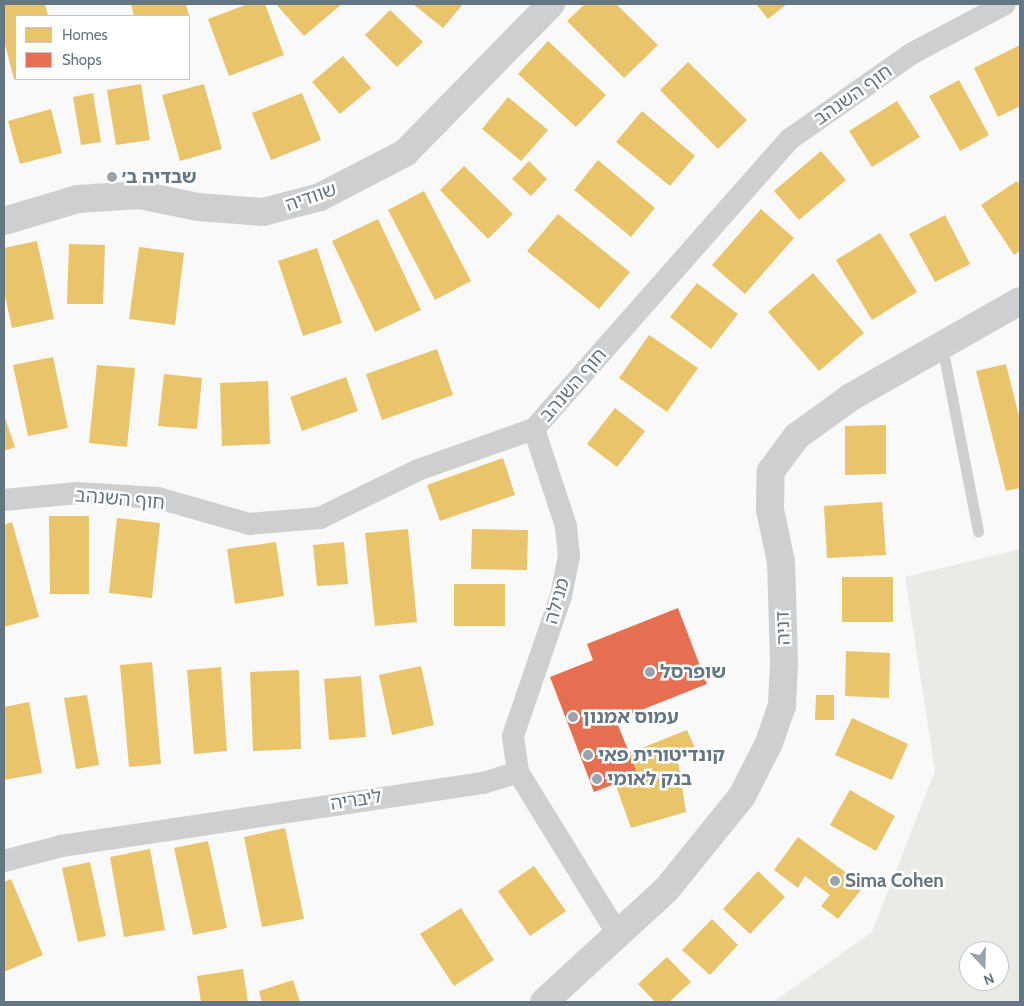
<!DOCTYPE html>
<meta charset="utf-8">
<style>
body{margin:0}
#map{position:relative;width:1024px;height:1006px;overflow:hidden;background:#f9f9f9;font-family:Cabin,"Noto Sans Hebrew",sans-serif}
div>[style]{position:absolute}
.green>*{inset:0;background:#e8ebe6}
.homes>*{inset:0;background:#e9c46a}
.shops>*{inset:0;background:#e76f51}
.service>*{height:11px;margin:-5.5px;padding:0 5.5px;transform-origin:5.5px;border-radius:5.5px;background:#cecfd0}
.minor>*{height:22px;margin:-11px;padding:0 11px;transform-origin:11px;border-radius:11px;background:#cecfd0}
.tertiary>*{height:28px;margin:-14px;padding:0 14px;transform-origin:14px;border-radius:14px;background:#cecfd0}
.dots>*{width:14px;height:14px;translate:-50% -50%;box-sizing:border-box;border:2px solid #fff;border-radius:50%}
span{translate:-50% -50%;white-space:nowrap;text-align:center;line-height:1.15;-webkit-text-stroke:5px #fff;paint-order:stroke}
.street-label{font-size:19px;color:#657683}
.poi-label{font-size:19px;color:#657683;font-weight:700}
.left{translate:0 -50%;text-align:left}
.frame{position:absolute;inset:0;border:5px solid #657683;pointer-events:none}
.legend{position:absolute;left:15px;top:15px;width:175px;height:65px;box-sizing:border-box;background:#fff;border:1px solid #c1c8cd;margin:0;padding:6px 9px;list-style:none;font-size:15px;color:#657683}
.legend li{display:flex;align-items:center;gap:10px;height:25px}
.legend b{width:25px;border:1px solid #c1c8cd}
.north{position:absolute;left:959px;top:941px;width:50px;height:50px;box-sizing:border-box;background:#fff;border:1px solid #c1c8cd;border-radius:50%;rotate:159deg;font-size:14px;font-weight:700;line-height:20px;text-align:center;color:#657683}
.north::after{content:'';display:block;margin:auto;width:18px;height:22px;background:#99a4ac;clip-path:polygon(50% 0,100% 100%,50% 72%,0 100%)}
</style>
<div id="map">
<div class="green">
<i style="clip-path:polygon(evenodd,1020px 549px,1020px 1002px,773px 1002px,872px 932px,935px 771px,905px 577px,1020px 549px,969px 951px,999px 951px,999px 981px,969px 981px,969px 951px)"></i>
</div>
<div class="homes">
<i style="clip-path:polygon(4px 4px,45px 4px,48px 16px,16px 16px,16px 79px,14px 79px,4px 41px)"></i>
<i style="clip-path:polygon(131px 4px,186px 4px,189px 16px,134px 16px)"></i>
<i style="clip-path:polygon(248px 4px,265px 4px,284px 55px,229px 76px,208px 19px)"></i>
<i style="clip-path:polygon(276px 4px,342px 4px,304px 36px)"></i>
<i style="clip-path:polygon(413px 4px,463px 4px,443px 28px)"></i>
<i style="clip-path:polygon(585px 4px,616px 4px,658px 45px,624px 78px,567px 21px)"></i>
<i style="clip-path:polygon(756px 4px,787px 4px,768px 19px)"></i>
<i style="clip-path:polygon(390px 10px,423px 42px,397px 67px,365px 35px)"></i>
<i style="clip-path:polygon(548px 41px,606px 95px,576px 127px,518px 74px)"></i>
<i style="clip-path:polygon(1020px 45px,1020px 106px,998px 117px,974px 68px)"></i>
<i style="clip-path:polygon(343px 56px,371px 88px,340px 114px,312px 82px)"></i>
<i style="clip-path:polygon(688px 62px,747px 120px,718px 149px,660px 90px)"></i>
<i style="clip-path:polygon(959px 80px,989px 135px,960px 151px,929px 96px)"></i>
<i style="clip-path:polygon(141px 84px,150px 140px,116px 145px,107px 90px)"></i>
<i style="clip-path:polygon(204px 84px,222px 149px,180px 161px,162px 95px)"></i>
<i style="clip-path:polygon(93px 93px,101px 142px,81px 145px,73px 97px)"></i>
<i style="clip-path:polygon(302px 93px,321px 140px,271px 160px,252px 113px)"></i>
<i style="clip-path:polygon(508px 97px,548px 130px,521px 161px,482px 129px)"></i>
<i style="clip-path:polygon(897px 101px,920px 137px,872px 167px,849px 131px)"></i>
<i style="clip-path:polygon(51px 109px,62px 153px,20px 164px,8px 121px)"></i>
<i style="clip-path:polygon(642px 111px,695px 156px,670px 186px,616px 142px)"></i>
<i style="clip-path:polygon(821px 151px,846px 180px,799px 220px,774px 191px)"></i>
<i style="clip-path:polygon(598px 160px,655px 208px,631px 237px,574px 190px)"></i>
<i style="clip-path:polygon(529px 161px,547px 179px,531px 196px,512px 179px)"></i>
<i style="clip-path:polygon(464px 166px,513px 214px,488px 239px,440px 190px)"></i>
<i style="clip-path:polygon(1017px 181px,1020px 185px,1020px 251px,1014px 255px,981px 205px)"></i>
<i style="clip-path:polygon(424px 191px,471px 281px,435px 300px,388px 210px)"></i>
<i style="clip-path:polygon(761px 209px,794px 238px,745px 294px,712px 265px)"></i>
<i style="clip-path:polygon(558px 214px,630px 272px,599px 309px,527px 251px)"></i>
<i style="clip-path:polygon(945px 215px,970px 264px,935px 282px,909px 234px)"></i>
<i style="clip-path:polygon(378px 219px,421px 310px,375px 332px,332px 241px)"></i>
<i style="clip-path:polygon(880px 233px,917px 292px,872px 320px,836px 260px)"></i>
<i style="clip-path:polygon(37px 241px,54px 319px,12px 328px,4px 291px,4px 248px)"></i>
<i style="clip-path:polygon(69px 244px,105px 245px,103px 304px,67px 304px)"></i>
<i style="clip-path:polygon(139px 247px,184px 253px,175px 325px,129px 319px)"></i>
<i style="clip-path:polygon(317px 248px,342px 323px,303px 336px,278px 261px)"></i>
<i style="clip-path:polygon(813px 273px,864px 333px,819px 371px,768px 312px)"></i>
<i style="clip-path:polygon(697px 283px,738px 314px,711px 349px,670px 317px)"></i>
<i style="clip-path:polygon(649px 335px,698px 368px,667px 412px,619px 378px)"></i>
<i style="clip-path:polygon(437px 349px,453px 395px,382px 420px,366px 374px)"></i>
<i style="clip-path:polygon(53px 357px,68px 428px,28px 436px,13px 365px)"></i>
<i style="clip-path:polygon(1006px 364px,1020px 420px,1020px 488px,1006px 491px,976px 371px)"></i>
<i style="clip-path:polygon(97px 365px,135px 368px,127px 447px,89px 443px)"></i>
<i style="clip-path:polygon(164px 374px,202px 378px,197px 429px,158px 426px)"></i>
<i style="clip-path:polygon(346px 377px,358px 411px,302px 431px,290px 397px)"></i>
<i style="clip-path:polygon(268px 381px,270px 444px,222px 446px,220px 383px)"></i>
<i style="clip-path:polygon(615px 408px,645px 431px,617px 467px,587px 444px)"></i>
<i style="clip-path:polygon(4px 415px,15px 447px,4px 451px)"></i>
<i style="clip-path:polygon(886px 425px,886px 474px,845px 475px,845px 426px)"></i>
<i style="clip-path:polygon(503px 458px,515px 495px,440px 521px,427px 485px)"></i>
<i style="clip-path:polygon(882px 502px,886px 555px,827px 558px,824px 506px)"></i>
<i style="clip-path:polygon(49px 516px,89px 516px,89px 594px,50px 594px)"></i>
<i style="clip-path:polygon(117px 518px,160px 523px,152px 598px,109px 593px)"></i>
<i style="clip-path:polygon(12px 522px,39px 617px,4px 627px,4px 525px)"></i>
<i style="clip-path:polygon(408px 529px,417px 622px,375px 626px,365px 533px)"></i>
<i style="clip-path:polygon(472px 529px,528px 530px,527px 570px,471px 569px)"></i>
<i style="clip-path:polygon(276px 542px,284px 596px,235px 604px,227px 549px)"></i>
<i style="clip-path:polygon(344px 542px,348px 584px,317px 586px,313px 545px)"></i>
<i style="clip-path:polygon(842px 577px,893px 577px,893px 622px,842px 622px)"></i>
<i style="clip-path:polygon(454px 584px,505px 584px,505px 626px,454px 626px)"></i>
<i style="clip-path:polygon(846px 651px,890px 653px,889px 698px,845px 696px)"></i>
<i style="clip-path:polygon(152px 662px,161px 764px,129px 767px,120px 665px)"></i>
<i style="clip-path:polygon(421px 666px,434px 725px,392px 735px,379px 675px)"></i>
<i style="clip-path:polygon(221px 667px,227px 751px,194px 754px,187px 670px)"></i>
<i style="clip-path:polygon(299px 670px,301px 749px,253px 751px,250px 672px)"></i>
<i style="clip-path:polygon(361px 676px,366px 737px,329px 740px,324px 679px)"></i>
<i style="clip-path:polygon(87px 695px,99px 765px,76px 769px,64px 698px)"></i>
<i style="clip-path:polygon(816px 695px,834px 695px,834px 720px,815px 720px)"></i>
<i style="clip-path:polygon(29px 702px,42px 773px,4px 780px,4px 707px)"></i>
<i style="clip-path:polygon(852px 718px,908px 744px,892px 780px,835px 755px)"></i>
<i style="clip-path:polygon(687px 730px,697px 753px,678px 761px,686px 812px,631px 828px,615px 783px,638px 775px,629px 753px)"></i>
<i style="clip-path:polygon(850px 790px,895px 816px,876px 851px,830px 825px)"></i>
<i style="clip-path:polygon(285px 828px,304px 919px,262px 927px,244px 837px)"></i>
<i style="clip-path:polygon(798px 837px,864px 886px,838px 919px,821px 906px,830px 895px,805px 876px,798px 888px,774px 870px)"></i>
<i style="clip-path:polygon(208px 841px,227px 928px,193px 935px,174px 848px)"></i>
<i style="clip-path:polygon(150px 849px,165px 930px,124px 937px,110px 857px)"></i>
<i style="clip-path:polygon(90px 862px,106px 936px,78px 942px,62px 868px)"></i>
<i style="clip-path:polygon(534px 866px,566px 911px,530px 936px,498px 891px)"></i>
<i style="clip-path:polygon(758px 871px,785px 897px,750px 934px,723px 909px)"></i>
<i style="clip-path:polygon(11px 879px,43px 955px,4px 972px,4px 882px)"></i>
<i style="clip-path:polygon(461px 908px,494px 960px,454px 986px,420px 934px)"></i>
<i style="clip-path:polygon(712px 919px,738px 945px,710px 975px,682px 950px)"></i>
<i style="clip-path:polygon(667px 957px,691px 982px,669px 1002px,655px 1002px,638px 984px)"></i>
<i style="clip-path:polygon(243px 969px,248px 1002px,201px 1002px,197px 976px)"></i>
<i style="clip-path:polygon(293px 980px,300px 1002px,262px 1002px,259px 991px)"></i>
</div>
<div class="shops">
<i style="clip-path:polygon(678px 608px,707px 684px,616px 720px,638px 775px,594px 792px,550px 677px,593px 660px,587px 644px)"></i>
</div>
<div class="service">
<i style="left:942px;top:346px;width:189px;rotate:79deg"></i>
</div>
<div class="minor">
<i style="left:4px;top:500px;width:74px;rotate:-5.4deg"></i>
<i style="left:78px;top:493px;width:80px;rotate:3.6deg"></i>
<i style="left:158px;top:498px;width:95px;rotate:15.9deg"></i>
<i style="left:249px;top:524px;width:71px;rotate:-4.8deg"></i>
<i style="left:320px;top:518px;width:109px;rotate:-26.1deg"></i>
<i style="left:418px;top:470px;width:123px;rotate:-19.5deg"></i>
<i style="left:534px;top:429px;width:387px;rotate:-48.6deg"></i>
<i style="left:790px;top:139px;width:148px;rotate:-35.1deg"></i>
<i style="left:911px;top:54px;width:106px;rotate:-28deg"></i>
<i style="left:518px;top:772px;width:36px;rotate:-98deg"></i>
<i style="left:513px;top:736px;width:148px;rotate:-71.1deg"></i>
<i style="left:561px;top:596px;width:41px;rotate:-78.7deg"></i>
<i style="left:569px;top:556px;width:30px;rotate:-96deg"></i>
<i style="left:566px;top:526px;width:102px;rotate:-108.3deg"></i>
<i style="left:4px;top:861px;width:59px;rotate:-14.7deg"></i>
<i style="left:61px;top:846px;width:427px;rotate:-8.5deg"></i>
<i style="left:483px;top:783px;width:37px;rotate:-17deg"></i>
<i style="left:518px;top:772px;width:193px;rotate:58.4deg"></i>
</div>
<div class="tertiary">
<i style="left:4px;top:221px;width:77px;rotate:-16.6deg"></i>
<i style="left:78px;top:199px;width:62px;rotate:-3.7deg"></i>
<i style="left:140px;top:195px;width:59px;rotate:11.7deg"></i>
<i style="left:198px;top:207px;width:65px;rotate:4.4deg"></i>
<i style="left:263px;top:212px;width:59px;rotate:-14.7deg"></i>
<i style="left:320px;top:197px;width:96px;rotate:-27.4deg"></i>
<i style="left:405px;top:153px;width:209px;rotate:-45.6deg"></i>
<i style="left:544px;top:1002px;width:166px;rotate:-42.6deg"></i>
<i style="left:666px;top:890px;width:121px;rotate:-51deg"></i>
<i style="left:742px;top:796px;width:59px;rotate:-63deg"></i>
<i style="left:769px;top:743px;width:39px;rotate:-71deg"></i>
<i style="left:782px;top:706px;width:44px;rotate:-87.4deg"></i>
<i style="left:784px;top:662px;width:100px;rotate:-91.7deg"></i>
<i style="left:781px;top:562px;width:53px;rotate:-101.9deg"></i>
<i style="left:770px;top:510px;width:39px;rotate:-89deg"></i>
<i style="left:771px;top:471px;width:44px;rotate:-53.4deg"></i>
<i style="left:797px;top:436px;width:67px;rotate:-35.8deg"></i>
<i style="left:851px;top:397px;width:194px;rotate:-29.6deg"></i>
</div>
<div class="dots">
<i style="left:112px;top:177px;background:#99a4ac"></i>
<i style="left:650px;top:672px;background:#99a4ac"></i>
<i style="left:573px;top:717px;background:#99a4ac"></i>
<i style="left:588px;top:755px;background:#99a4ac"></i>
<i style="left:597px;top:779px;background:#99a4ac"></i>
<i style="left:835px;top:881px;background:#99a4ac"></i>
</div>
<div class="street-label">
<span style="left:853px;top:95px;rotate:-35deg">חוף השנהב</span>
<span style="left:311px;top:197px;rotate:-19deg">שוודיה</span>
<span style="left:573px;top:385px;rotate:-49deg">חוף השנהב</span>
<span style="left:120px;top:499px;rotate:5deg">חוף השנהב</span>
<span style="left:557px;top:601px;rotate:-74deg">מנילה</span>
<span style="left:783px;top:628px;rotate:-92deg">דניה</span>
<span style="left:356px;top:800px;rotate:-9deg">ליבריה</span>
</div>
<div class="poi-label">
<span class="left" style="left:122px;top:177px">שבדיה ב׳</span>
<span class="left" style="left:660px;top:672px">שופרסל</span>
<span class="left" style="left:583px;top:717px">עמוס אמנון</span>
<span class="left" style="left:598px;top:755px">קונדיטורית פאי</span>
<span class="left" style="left:607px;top:779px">בנק לאומי</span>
<span class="left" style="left:845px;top:881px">Sima Cohen</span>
</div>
<div class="frame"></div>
<ul class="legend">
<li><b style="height:14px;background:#e9c46a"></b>Homes</li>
<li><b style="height:14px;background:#e76f51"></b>Shops</li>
</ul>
<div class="north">N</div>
</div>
